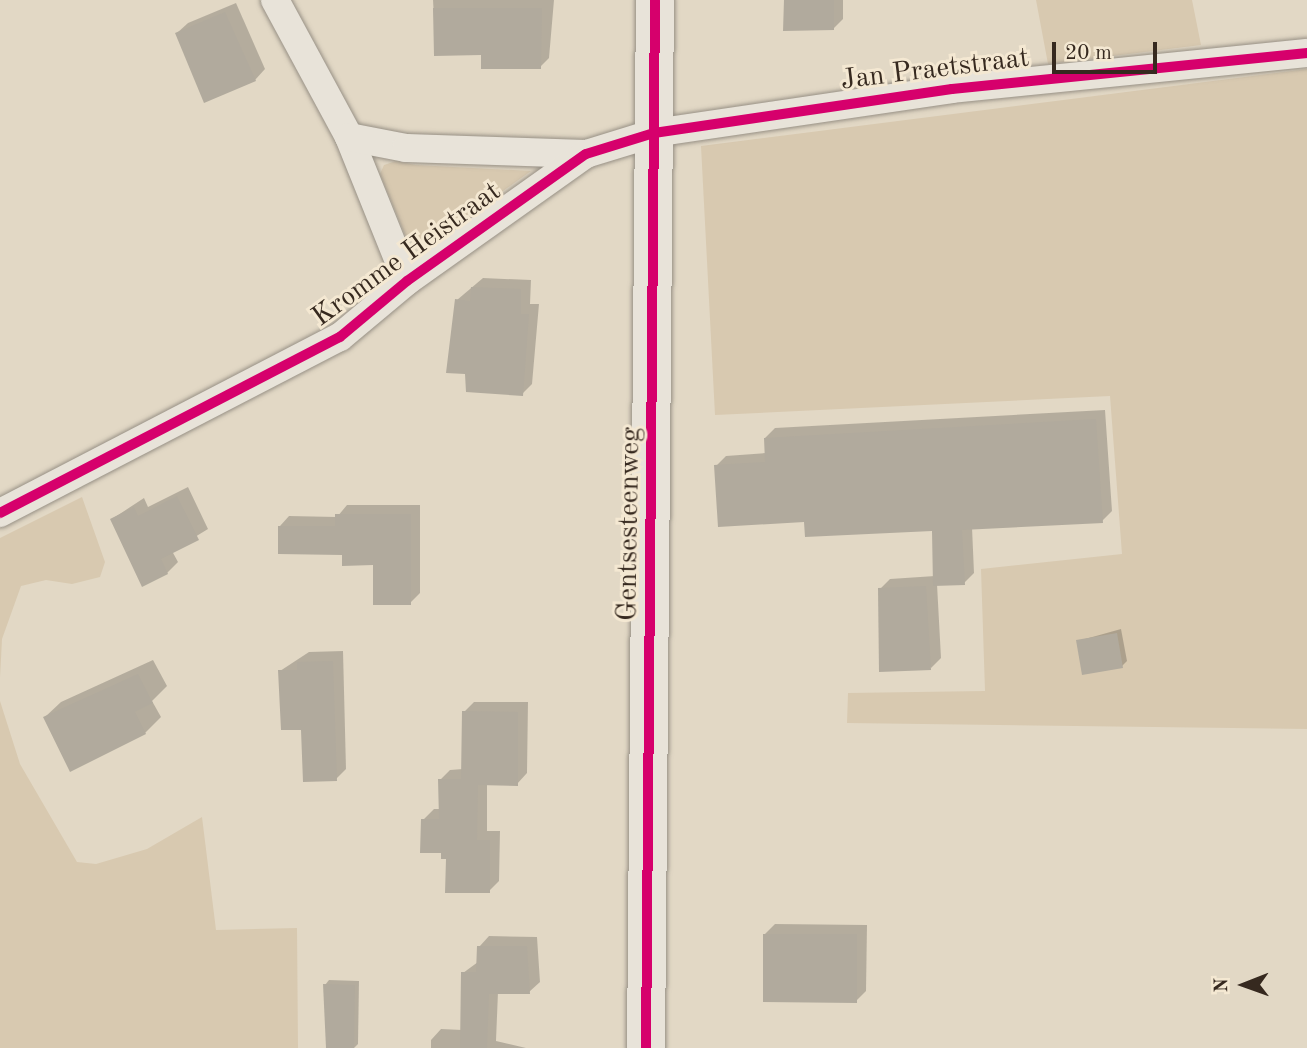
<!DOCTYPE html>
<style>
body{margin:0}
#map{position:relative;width:1307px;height:1048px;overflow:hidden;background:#e2d8c5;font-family:"Old Standard TT",serif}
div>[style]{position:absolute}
.green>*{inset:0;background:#d8c9b0}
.shadow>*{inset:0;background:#0003}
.building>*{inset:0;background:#b1aa9d}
.roads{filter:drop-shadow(0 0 2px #979085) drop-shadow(0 0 2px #979085)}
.street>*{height:28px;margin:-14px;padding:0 14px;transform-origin:14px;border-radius:14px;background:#e8e3d9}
.secondary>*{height:38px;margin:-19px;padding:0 19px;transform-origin:19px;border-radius:19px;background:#e8e3d9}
.cycleway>*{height:10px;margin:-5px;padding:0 5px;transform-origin:5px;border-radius:5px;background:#d6006c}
span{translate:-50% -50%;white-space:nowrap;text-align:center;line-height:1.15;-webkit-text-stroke:6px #f4e8d2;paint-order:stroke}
.street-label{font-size:28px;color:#36291f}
.north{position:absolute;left:1209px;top:950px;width:70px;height:70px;-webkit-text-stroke:5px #f4e8d2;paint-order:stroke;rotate:269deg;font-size:19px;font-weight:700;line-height:28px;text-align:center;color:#36291f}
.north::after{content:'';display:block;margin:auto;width:24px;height:32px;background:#36291f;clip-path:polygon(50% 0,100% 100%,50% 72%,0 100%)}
.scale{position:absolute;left:1052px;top:42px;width:105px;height:32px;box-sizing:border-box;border:4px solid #36291f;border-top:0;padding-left:9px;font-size:21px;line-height:24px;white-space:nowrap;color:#36291f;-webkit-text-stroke:5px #f4e8d2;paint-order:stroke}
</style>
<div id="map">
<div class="green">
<i style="clip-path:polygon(1036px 0,1192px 0,1201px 45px,1048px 64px)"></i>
<i style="clip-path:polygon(1307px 69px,1307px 729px,847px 723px,848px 693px,985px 691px,981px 569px,1122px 554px,1110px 396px,715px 415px,701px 146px)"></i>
<i style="clip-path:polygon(396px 161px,416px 165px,531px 171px,429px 244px,420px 246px,405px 235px,380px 174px,384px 165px)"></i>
<i style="clip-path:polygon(82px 497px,105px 562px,100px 577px,72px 584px,46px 580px,21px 586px,2px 639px,0 678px,0 538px)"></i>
<i style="clip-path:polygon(0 701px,20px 764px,77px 862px,96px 864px,147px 849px,202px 817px,216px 930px,297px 928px,298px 1048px,0 1048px)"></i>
</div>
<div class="shadow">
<i style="clip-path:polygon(433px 0,554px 0,549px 58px,540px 67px,483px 53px,436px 54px)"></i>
<i style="clip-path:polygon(784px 0,843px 0,843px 19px,833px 29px,785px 29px)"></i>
<i style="clip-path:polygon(236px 3px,265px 69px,255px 80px,177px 33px,188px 23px)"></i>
<i style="clip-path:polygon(483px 278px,531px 280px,530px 304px,539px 304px,532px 384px,522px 394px,457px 300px)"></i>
<i style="clip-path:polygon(1105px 410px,1112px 511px,1102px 521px,972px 527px,974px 573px,964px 583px,937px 584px,941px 658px,931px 668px,880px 589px,890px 579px,935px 576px,934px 529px,806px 520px,716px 466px,726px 456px,766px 453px,765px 438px,775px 428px)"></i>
<i style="clip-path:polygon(188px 487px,208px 529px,172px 551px,178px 562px,167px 573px,112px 519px,144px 498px,148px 507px)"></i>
<i style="clip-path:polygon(347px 505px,420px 505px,420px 593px,410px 603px,375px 564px,280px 526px,289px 516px,337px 517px)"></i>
<i style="clip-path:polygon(1121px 629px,1127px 661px,1122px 666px,1078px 641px)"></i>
<i style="clip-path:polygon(343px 651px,346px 769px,336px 779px,302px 728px,280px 671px,309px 652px)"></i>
<i style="clip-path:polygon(153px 660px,167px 686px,152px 701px,161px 717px,145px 733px,71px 769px,45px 717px,61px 702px)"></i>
<i style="clip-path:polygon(474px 702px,528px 702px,527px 773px,517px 784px,487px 784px,487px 831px,500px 831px,499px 881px,489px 891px,447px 858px,423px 820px,434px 809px,441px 809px,440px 780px,450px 770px,463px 769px,464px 712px)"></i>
<i style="clip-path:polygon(775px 924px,867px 925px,866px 991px,856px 1001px,765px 934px)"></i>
<i style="clip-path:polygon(489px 936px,537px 937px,540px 982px,529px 992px,498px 992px,496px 1041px,526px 1048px,431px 1048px,431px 1040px,441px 1029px,462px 1030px,463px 973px,478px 962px,479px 947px)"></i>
<i style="clip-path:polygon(329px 980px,359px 981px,358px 1044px,354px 1048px,328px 1048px,325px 985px)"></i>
</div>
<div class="building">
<i style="clip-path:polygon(784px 0,834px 0,834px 30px,783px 31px)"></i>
<i style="clip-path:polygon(433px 8px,542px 8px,541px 69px,481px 69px,481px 55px,434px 56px)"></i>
<i style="clip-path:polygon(225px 12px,256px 81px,204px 103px,175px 33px)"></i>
<i style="clip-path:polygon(471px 287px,521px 289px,521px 314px,529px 314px,523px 396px,466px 392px,465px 374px,446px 373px,455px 299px,470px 301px)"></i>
<i style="clip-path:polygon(1096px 419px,1103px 523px,962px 530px,965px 585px,933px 586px,932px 531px,805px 537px,804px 522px,718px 527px,714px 465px,765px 462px,764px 438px)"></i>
<i style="clip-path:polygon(177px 496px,199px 540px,161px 559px,168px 574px,142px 587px,110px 519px,134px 507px,138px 516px)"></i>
<i style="clip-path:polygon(335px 514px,411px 514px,411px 605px,373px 605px,373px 565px,342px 566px,342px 555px,278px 554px,278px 526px,335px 526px)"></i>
<i style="clip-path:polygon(926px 586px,931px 670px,879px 672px,878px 588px)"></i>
<i style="clip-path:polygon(1117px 633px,1123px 668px,1082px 675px,1076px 640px)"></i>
<i style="clip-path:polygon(333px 661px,337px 781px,303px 782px,301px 730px,281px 730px,278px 670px,297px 670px,297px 662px)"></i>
<i style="clip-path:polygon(138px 674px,153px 703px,135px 712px,146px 734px,70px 772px,43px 717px)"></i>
<i style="clip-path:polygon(462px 711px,518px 712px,518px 786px,478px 785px,477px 840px,490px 840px,490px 893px,445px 893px,446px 859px,441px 859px,441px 853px,420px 853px,421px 819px,439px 819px,438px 779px,461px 779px)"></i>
<i style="clip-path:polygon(763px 934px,857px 934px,857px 1003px,763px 1002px)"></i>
<i style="clip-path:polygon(477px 946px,527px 946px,530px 994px,489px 994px,487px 1048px,460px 1048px,461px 972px,476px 972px)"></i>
<i style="clip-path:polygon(323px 984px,355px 985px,354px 1048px,326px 1048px)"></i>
</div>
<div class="roads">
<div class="street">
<i style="left:275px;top:0;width:156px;rotate:61.6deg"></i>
<i style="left:349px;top:137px;width:155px;rotate:68.1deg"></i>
<i style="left:349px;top:137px;width:58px;rotate:10.9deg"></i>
<i style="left:406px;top:148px;width:180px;rotate:1.9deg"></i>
<i style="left:0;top:513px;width:383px;rotate:-27.4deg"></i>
<i style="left:340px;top:337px;width:87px;rotate:-39.9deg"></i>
<i style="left:407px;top:281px;width:219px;rotate:-35.4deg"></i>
<i style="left:586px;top:154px;width:71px;rotate:-17.2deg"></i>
<i style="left:654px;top:133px;width:301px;rotate:-8.4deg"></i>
<i style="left:952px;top:89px;width:357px;rotate:-5.8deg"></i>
</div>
<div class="secondary">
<i style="left:646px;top:1048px;width:1048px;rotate:-89.51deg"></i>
</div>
</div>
<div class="cycleway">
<i style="left:0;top:513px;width:383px;rotate:-27.4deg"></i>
<i style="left:340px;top:337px;width:87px;rotate:-39.9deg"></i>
<i style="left:407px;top:281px;width:219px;rotate:-35.4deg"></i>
<i style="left:586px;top:154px;width:71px;rotate:-17.2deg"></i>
<i style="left:654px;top:133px;width:301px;rotate:-8.4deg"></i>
<i style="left:952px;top:89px;width:357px;rotate:-5.8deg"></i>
<i style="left:646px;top:1048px;width:1048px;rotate:-89.51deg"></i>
</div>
<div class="street-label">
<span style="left:935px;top:70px;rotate:-7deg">Jan Praetstraat</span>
<span style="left:407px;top:255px;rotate:-36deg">Kromme Heistraat</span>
<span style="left:630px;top:524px;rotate:-89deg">Gentsesteenweg</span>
</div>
<div class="north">N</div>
<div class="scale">20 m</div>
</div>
